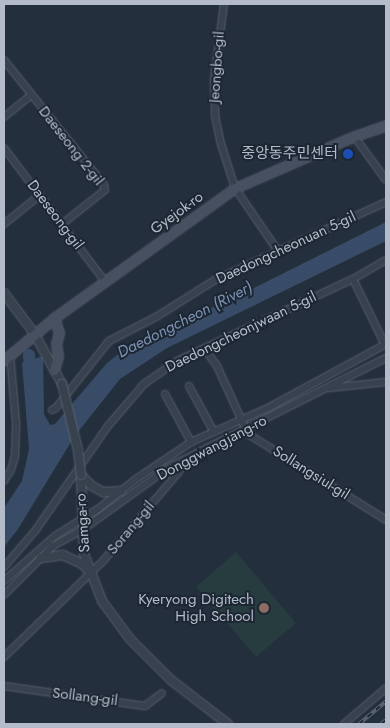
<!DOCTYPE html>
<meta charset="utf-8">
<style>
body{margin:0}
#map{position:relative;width:390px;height:728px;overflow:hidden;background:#242f3e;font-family:Jost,"Noto Sans KR",sans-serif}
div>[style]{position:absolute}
.green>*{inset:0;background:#263c3f}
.water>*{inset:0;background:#394c67}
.river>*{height:12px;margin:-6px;padding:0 6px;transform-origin:6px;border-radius:6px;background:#394c67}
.roads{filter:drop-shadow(0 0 1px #565f6c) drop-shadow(0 0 1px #565f6c)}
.minor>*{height:6px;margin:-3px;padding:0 3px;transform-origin:3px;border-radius:3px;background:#38414e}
.tertiary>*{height:8px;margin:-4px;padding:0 4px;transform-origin:4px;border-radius:4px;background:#38414e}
.secondary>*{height:9px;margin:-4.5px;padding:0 4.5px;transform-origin:4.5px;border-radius:4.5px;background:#465061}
.rail>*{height:4px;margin-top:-2px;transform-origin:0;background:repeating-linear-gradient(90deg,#1d2633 0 5.5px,#5a6575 0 11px);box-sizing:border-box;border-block:1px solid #5a6575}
.bridges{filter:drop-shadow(0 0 1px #565f6c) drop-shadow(0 0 1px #565f6c)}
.tertiary-bridge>*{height:8px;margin:-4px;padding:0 4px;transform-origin:4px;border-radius:4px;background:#38414e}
.dots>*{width:14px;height:14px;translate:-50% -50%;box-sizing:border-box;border:2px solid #1d2633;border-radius:50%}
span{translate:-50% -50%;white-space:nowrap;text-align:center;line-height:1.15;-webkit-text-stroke:4px #1d2633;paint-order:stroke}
.street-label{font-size:15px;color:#b4bcc9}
.poi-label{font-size:15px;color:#b4bcc9}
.right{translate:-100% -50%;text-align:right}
.water-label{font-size:16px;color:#7c92b1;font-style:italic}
.frame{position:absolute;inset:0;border:5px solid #b4bcc9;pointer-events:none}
</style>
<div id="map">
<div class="green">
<i style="clip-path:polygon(236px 552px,296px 623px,256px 657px,196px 587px)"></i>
</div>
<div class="water">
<i style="clip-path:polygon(386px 222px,386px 241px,167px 348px,120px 379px,74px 437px,18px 529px,4px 547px,4px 508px,22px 481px,29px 449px,22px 363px,43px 356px,44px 414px,50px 425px,55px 424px,107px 363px,122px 351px,170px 325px,230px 300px)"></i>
</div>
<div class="river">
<i style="left:29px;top:355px;width:23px;rotate:85deg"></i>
</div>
<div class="roads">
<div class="minor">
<i style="left:224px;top:4px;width:77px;rotate:97.5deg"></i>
<i style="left:214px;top:80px;width:36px;rotate:88deg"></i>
<i style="left:215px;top:116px;width:29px;rotate:78deg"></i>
<i style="left:221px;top:144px;width:46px;rotate:72.3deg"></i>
<i style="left:235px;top:188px;width:76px;rotate:55.7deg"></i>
<i style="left:4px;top:60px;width:160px;rotate:51.3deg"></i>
<i style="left:104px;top:185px;width:5px;rotate:79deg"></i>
<i style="left:105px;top:190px;width:55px;rotate:141.7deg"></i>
<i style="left:4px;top:117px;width:35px;rotate:-39deg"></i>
<i style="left:354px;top:136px;width:54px;rotate:54deg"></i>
<i style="left:4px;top:148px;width:169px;rotate:52.9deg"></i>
<i style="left:4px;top:224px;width:46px;rotate:-38.9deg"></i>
<i style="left:353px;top:279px;width:73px;rotate:64.1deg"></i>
<i style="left:204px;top:348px;width:22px;rotate:54deg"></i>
<i style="left:217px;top:366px;width:75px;rotate:65.5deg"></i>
<i style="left:248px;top:434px;width:163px;rotate:31.9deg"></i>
<i style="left:189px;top:386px;width:52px;rotate:61.5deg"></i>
<i style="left:329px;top:388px;width:57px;rotate:-6deg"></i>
<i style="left:165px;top:394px;width:55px;rotate:61.6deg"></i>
<i style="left:52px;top:410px;width:4px;rotate:-27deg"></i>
<i style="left:56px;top:408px;width:85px;rotate:-51.7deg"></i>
<i style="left:109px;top:341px;width:53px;rotate:-27.1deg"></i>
<i style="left:156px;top:317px;width:70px;rotate:-32.1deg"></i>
<i style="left:215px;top:280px;width:188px;rotate:-24.5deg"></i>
<i style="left:4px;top:481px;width:13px;rotate:-58deg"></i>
<i style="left:11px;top:470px;width:15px;rotate:-74deg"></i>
<i style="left:15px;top:456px;width:34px;rotate:-88deg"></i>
<i style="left:16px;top:422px;width:67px;rotate:-95.1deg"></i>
<i style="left:4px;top:567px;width:48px;rotate:-49.3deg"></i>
<i style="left:35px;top:531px;width:128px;rotate:-55.2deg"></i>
<i style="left:108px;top:426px;width:55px;rotate:-49.4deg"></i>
<i style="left:144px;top:384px;width:40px;rotate:-34.9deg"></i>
<i style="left:177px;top:361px;width:194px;rotate:-25deg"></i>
<i style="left:353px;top:279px;width:38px;rotate:-30deg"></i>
<i style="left:4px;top:581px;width:68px;rotate:-41.4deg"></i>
<i style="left:55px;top:536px;width:51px;rotate:-32.1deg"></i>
<i style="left:98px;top:509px;width:48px;rotate:-38.3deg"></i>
<i style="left:136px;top:479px;width:66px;rotate:-33.9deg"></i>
<i style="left:191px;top:442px;width:84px;rotate:-23.8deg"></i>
<i style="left:268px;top:408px;width:134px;rotate:-28.5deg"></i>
<i style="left:4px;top:595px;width:69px;rotate:-45deg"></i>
<i style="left:53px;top:546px;width:33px;rotate:-29deg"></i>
<i style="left:82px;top:530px;width:110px;rotate:-35.7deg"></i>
<i style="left:171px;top:466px;width:241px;rotate:-26.7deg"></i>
<i style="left:4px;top:657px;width:138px;rotate:-44.1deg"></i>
<i style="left:103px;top:561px;width:116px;rotate:-49.6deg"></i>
<i style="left:178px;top:473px;width:17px;rotate:-59deg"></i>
<i style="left:4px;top:686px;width:142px;rotate:8.1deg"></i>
<i style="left:145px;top:706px;width:21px;rotate:-37deg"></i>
<i style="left:344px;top:724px;width:55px;rotate:-40.6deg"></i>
</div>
<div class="tertiary">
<i style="left:4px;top:293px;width:50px;rotate:53.1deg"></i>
<i style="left:34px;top:333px;width:58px;rotate:61.2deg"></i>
<i style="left:81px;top:475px;width:79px;rotate:87.8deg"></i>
<i style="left:84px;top:554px;width:50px;rotate:69deg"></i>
<i style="left:102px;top:601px;width:47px;rotate:53.6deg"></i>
<i style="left:130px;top:639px;width:58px;rotate:45deg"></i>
<i style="left:171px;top:680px;width:72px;rotate:37.7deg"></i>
<i style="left:81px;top:475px;width:16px;rotate:45deg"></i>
<i style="left:92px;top:486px;width:13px;rotate:29deg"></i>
<i style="left:103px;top:492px;width:18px;rotate:-3deg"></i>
<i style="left:41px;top:558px;width:22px;rotate:-8deg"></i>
<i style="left:63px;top:555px;width:21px;rotate:25deg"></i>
<i style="left:82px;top:564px;width:10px;rotate:45deg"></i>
</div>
<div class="secondary">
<i style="left:4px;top:360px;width:65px;rotate:-40deg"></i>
<i style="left:54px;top:318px;width:223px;rotate:-35.7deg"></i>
<i style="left:235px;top:188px;width:128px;rotate:-23.6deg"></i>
<i style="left:352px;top:137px;width:36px;rotate:-19deg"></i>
<i style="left:54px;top:370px;width:15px;rotate:-74deg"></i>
<i style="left:58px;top:356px;width:12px;rotate:-99deg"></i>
<i style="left:56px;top:344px;width:11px;rotate:-75deg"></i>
<i style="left:59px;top:333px;width:16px;rotate:-108deg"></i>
</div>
</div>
<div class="rail">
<i style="left:359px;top:724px;width:35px;rotate:-40deg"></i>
<i style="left:381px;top:724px;width:6px;rotate:-39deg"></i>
</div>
<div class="bridges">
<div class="tertiary-bridge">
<i style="left:62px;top:384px;width:68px;rotate:76.4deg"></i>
<i style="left:78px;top:450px;width:25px;rotate:83deg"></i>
</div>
</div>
<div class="dots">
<i style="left:348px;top:154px;background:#1a4fb4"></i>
<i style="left:264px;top:608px;background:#8d6e63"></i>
</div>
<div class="street-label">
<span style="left:217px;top:67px;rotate:-86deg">Jeongbo-gil</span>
<span style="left:71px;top:146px;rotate:52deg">Daeseong 2-gil</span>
<span style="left:177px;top:213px;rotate:-36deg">Gyejok-ro</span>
<span style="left:55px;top:215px;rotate:53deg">Daeseong-gil</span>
<span style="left:286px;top:248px;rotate:-25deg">Daedongcheonuan 5-gil</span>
<span style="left:241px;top:332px;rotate:-26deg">Daedongcheonjwaan 5-gil</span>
<span style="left:212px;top:448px;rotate:-28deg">Donggwangjang-ro</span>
<span style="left:311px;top:473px;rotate:32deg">Sollangsiul-gil</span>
<span style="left:83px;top:523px;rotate:-94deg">Samga-ro</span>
<span style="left:131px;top:528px;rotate:-50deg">Sorang-gil</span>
<span style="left:85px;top:697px;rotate:7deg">Sollang-gil</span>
</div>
<div class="poi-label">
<span class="right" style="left:338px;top:154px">중앙동주민센터</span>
<span class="right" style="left:254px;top:608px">Kyeryong Digitech<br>High School</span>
</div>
<div class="water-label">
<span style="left:185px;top:320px;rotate:-27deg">Daedongcheon (River)</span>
</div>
<div class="frame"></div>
</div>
